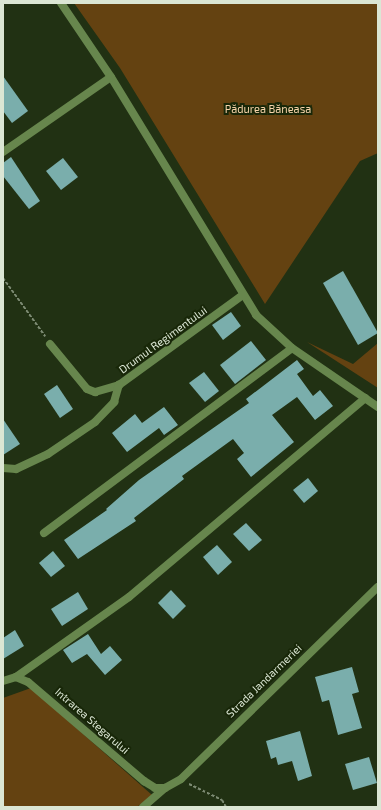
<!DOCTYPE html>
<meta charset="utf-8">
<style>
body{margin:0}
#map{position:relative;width:381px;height:810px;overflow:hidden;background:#213113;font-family:"Exo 2",sans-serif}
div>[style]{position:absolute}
.green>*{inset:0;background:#644211}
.building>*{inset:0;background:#7aaeac}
.path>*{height:2px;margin-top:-1px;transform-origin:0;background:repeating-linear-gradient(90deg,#7c8a72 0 3px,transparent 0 5px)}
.street>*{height:8px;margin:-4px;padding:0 4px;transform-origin:4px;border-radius:4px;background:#67864d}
span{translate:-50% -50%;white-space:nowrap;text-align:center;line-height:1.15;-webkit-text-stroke:4px #182708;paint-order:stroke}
.park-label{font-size:11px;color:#f7d4ab}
.street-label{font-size:11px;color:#dbe6d4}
.frame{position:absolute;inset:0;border:4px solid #dbe6d4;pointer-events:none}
</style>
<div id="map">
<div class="green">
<i style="clip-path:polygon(74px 3px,378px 3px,378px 153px,360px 161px,265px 304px,120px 68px)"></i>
<i style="clip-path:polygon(307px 342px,353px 364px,378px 343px,378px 388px)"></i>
<i style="clip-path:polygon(31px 688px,152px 795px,137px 807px,3px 807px,3px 698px)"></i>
</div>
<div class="building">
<i style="clip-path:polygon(3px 76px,28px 111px,12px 123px,3px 111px)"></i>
<i style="clip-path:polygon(11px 157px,40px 201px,29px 209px,3px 176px,3px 163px)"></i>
<i style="clip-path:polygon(63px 158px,78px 177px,61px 190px,46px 171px)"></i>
<i style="clip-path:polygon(343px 271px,378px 333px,358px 345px,323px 283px)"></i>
<i style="clip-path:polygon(231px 312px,241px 326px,223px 340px,212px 325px)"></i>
<i style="clip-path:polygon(251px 341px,266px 360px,235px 384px,220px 365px)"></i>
<i style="clip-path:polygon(297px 360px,304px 369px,297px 374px,313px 396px,320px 390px,333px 406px,315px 420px,297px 397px,272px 415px,294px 442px,251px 477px,237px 459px,244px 453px,233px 439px,182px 476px,184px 479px,134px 518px,136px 521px,78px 559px,64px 540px,107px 510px,106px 509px,139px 480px,249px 403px,246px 399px)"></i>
<i style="clip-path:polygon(204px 372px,219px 391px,205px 402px,189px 383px)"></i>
<i style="clip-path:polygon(57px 385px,73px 409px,60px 418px,44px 394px)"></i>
<i style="clip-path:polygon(164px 407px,178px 425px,164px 435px,159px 428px,127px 452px,112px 433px,135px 414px,142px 423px)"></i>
<i style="clip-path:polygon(3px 419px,20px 444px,3px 455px)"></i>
<i style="clip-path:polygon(308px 478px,318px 491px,304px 503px,293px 490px)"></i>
<i style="clip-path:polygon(246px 523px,262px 540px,249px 551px,233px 534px)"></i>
<i style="clip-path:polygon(217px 545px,232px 562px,218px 575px,203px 557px)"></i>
<i style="clip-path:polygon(53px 551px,65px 566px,51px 577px,39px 563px)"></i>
<i style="clip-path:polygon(171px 590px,186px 606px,173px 619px,158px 603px)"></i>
<i style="clip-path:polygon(78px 592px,88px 609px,62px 626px,51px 609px)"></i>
<i style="clip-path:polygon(15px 630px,24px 646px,3px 659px,3px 638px)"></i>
<i style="clip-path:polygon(88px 634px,101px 654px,110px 646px,122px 660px,105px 675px,87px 654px,72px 663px,63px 650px)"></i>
<i style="clip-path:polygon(352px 667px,359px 692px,352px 694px,362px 728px,338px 735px,329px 700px,322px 702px,315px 677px)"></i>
<i style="clip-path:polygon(300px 731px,312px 776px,298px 781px,292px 761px,278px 765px,276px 757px,271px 759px,266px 741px)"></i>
<i style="clip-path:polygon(369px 757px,377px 783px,353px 790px,345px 764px)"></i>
</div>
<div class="path">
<i style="left:3px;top:278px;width:72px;rotate:54.1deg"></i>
<i style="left:189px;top:784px;width:37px;rotate:26deg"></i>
<i style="left:222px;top:800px;width:8px;rotate:60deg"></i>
</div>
<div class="street">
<i style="left:61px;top:3px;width:89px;rotate:56deg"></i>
<i style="left:111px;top:77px;width:279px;rotate:58.6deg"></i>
<i style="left:256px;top:315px;width:49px;rotate:42.5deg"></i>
<i style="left:292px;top:348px;width:104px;rotate:34.5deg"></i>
<i style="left:3px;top:152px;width:131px;rotate:-34.8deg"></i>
<i style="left:50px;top:344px;width:58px;rotate:50.6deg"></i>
<i style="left:87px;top:389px;width:9px;rotate:21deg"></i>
<i style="left:95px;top:392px;width:25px;rotate:-16deg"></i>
<i style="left:119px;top:385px;width:153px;rotate:-36deg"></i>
<i style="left:3px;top:468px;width:13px;rotate:4deg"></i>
<i style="left:16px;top:469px;width:35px;rotate:-25deg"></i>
<i style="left:48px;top:454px;width:57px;rotate:-34.2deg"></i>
<i style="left:95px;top:422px;width:28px;rotate:-46deg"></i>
<i style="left:114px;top:402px;width:18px;rotate:-74deg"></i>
<i style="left:44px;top:533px;width:309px;rotate:-36.7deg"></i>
<i style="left:16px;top:677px;width:138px;rotate:-35.3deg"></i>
<i style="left:129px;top:597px;width:309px;rotate:-40.1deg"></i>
<i style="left:3px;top:681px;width:14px;rotate:-17deg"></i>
<i style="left:16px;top:677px;width:13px;rotate:23deg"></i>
<i style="left:28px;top:682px;width:153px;rotate:40.5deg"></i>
<i style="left:144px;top:781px;width:13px;rotate:32deg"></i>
<i style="left:155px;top:788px;width:10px"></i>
<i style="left:165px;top:788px;width:18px;rotate:-29deg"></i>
<i style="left:181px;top:779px;width:275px;rotate:-44.3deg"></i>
<i style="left:143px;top:807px;width:29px;rotate:-41deg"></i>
</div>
<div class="park-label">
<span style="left:268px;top:109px">Pădurea Băneasa</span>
</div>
<div class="street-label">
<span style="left:163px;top:340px;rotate:-36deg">Drumul Regimentului</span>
<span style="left:264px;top:681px;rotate:-44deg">Strada Jandarmeriei</span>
<span style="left:92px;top:721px;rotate:41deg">Intrarea Stegarului</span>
</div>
<div class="frame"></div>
</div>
